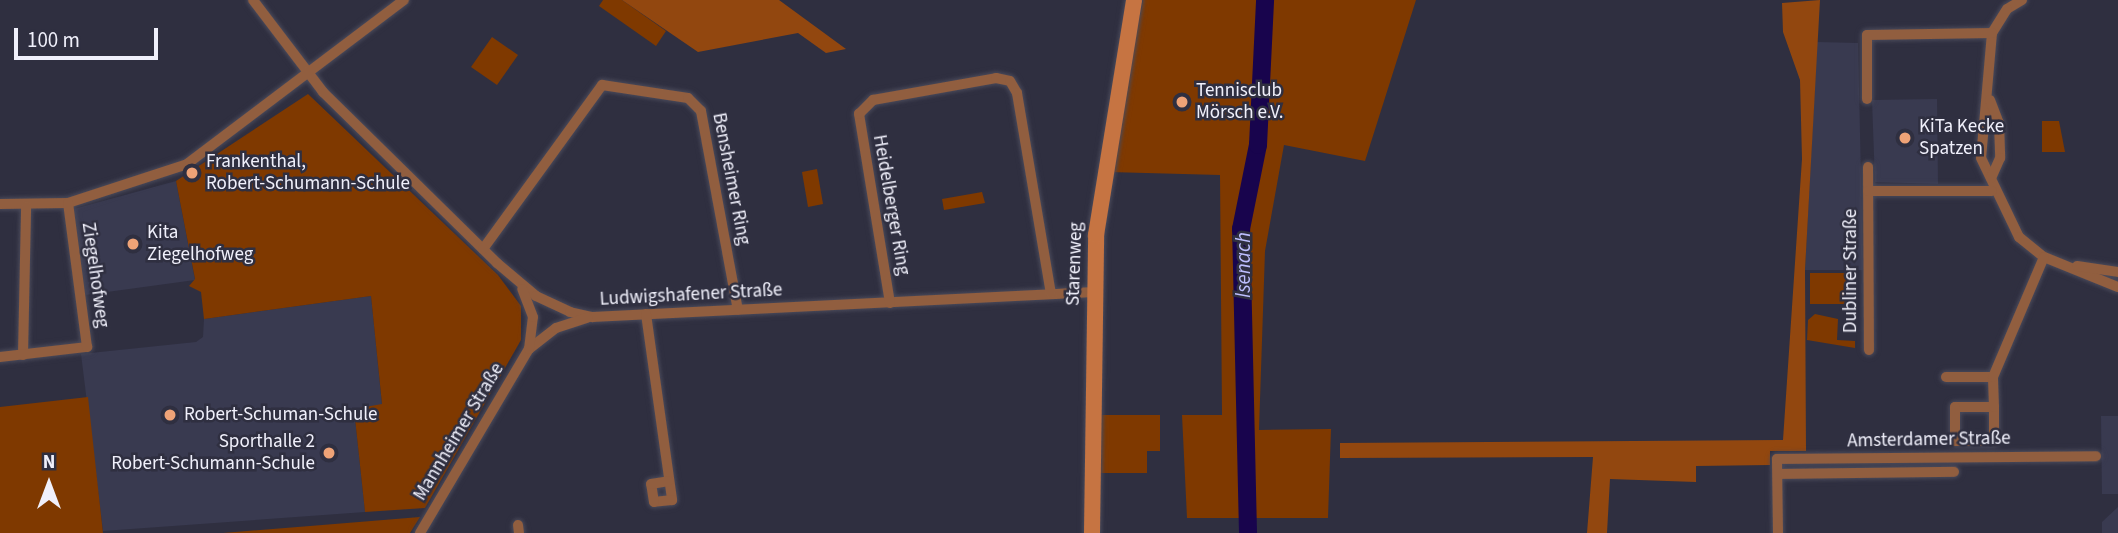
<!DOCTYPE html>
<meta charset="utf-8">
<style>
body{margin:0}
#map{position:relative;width:2118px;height:533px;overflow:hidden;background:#2f2f40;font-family:"Source Sans 3",sans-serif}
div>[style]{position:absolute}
.built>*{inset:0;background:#393a50}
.green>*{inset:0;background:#7f3900}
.forest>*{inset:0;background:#92470f}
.river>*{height:18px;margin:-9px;padding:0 9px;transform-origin:9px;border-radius:9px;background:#18044d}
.roads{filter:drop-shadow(0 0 2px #4a4a5a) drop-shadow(0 0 2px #4a4a5a)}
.street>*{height:10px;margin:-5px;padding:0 5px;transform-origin:5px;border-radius:5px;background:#915e3f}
.secondary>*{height:16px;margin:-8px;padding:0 8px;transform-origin:8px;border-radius:8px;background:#c67442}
.dots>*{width:19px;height:19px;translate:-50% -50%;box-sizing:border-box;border:4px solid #2f2f40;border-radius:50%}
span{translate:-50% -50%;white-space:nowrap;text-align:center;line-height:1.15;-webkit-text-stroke:5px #2f2f40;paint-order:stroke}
.poi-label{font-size:19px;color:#f0f0fb}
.left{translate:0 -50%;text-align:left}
.right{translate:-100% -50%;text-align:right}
.street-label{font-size:19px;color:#f0f0fb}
.water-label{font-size:21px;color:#bdbefe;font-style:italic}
.north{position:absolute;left:14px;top:449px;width:70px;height:70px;-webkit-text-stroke:5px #2f2f40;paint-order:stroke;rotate:0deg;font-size:19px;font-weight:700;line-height:28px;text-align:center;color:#f0f0fb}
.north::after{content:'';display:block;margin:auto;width:24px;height:32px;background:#f0f0fb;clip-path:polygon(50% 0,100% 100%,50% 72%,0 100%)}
.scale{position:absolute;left:14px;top:28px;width:144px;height:32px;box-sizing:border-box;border:4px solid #f0f0fb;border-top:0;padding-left:9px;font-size:21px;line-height:24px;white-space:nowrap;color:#f0f0fb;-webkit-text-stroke:5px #2f2f40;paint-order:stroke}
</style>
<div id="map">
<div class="built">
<i style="clip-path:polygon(1817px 42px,1858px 43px,1863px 270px,1805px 270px)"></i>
<i style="clip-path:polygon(1937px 99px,1938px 184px,1875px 182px,1872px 100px)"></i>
<i style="clip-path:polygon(176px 181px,195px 280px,85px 295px,74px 209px)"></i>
<i style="clip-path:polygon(371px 296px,382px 405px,354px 409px,365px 512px,103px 531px,81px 354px,196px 342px,203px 337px,204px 319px)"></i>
<i style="clip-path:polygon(2101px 416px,2118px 416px,2118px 494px,2102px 494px)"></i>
<i style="clip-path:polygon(2118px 507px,2118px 533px,2102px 533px,2102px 522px)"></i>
</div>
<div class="green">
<i style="clip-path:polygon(603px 0,622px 0,666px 31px,656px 46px,599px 6px)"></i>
<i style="clip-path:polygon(1143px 0,1416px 0,1365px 161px,1284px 145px,1265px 251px,1259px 430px,1331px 429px,1328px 518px,1187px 518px,1182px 415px,1222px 415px,1220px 175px,1109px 172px)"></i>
<i style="clip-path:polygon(492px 37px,518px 55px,497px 85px,471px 67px)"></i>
<i style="clip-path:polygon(308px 94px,498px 275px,521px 306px,521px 340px,425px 508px,365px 512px,354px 409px,382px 404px,371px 296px,204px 319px,201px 292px,189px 286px,195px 279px,176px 181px)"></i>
<i style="clip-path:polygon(2042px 121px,2059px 121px,2065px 152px,2042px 152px)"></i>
<i style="clip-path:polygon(817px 169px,823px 204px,808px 207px,802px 172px)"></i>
<i style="clip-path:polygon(982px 192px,985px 203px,944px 210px,942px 199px)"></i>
<i style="clip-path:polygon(1810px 273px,1848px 273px,1848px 304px,1810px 304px)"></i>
<i style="clip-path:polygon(1815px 314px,1838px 319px,1837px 340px,1855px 341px,1855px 348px,1807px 340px,1808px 320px)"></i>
<i style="clip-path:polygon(88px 397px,103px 533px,0 533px,0 407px)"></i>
<i style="clip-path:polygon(1100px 415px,1160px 415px,1160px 451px,1147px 451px,1147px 473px,1100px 473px)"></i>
<i style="clip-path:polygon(420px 517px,410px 533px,223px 533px,310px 526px)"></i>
</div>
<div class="forest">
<i style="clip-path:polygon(622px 0,779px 0,846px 49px,826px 53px,798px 33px,698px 52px)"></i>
<i style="clip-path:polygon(1820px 0,1805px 270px,1806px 451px,1770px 451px,1770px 465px,1696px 466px,1696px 482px,1610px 479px,1607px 533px,1587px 533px,1593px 457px,1340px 458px,1340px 443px,1783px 440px,1802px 159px,1800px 80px,1783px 32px,1782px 3px)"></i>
</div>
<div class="river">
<i style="left:1248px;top:533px;width:304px;rotate:-91.3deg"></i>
<i style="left:1241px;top:229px;width:86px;rotate:-78.6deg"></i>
<i style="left:1258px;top:145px;width:145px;rotate:-87.2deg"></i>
</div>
<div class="roads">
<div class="street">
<i style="left:253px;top:0;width:116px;rotate:52.7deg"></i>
<i style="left:323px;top:92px;width:244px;rotate:44.5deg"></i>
<i style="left:497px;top:263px;width:51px;rotate:40.2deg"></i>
<i style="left:536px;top:296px;width:38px;rotate:25deg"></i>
<i style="left:570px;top:312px;width:23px;rotate:13deg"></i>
<i style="left:592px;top:317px;width:503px;rotate:-2.85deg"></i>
<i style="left:2022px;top:0;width:17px;rotate:149deg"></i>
<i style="left:2007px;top:9px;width:28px;rotate:122deg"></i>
<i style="left:1992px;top:33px;width:125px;rotate:95deg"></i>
<i style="left:1981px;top:158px;width:88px;rotate:64.3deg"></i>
<i style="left:2019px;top:237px;width:32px;rotate:39deg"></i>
<i style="left:2044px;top:257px;width:80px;rotate:22.1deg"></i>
<i style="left:1867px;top:99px;width:64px;rotate:-90deg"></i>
<i style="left:1867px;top:35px;width:125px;rotate:-0.9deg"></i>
<i style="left:1990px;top:100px;width:25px;rotate:69deg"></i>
<i style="left:1999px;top:123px;width:35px;rotate:88deg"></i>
<i style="left:2000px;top:158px;width:22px;rotate:114deg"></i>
<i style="left:1868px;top:167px;width:183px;rotate:89.7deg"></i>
<i style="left:1868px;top:191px;width:124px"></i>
<i style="left:0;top:204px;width:68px;rotate:-0.8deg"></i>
<i style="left:68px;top:203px;width:125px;rotate:-18.1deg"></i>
<i style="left:187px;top:164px;width:272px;rotate:-37.1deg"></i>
<i style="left:483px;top:249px;width:203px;rotate:-54deg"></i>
<i style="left:602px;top:85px;width:87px;rotate:8.6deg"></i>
<i style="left:688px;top:98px;width:18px;rotate:45deg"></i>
<i style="left:701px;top:111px;width:202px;rotate:79.5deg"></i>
<i style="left:2077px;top:266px;width:41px;rotate:8.3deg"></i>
<i style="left:890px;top:303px;width:192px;rotate:-99.3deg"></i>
<i style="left:859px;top:114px;width:20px;rotate:-45deg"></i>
<i style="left:873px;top:100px;width:125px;rotate:-10.1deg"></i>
<i style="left:996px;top:78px;width:14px;rotate:12deg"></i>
<i style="left:1010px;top:81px;width:14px;rotate:60deg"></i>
<i style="left:1017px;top:93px;width:203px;rotate:80.4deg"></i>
<i style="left:646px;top:314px;width:188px;rotate:82deg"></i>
<i style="left:672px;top:500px;width:18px;rotate:174deg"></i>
<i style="left:654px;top:502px;width:18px;rotate:-99deg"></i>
<i style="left:651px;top:484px;width:18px;rotate:-9deg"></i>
<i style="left:529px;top:349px;width:34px;rotate:-38deg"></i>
<i style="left:556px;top:328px;width:33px;rotate:-18deg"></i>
<i style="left:23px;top:355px;width:149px;rotate:-88.8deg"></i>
<i style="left:0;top:357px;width:88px;rotate:-6.6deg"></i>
<i style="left:87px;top:347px;width:145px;rotate:-97.5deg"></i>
<i style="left:1946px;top:377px;width:47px"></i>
<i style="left:1994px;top:407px;width:39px;rotate:180deg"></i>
<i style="left:1955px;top:407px;width:34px;rotate:90deg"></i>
<i style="left:1955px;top:441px;width:39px"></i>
<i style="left:1994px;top:441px;width:34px;rotate:-90deg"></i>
<i style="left:1994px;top:407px;width:30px;rotate:-92deg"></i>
<i style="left:1993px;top:377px;width:130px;rotate:-67deg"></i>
<i style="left:1778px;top:474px;width:176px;rotate:-0.7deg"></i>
<i style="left:518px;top:525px;width:8px;rotate:83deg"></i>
<i style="left:420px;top:533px;width:214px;rotate:-59.4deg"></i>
<i style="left:529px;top:349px;width:32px;rotate:-83deg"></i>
<i style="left:533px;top:317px;width:30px;rotate:-111deg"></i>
<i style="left:1778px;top:533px;width:74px;rotate:-90.8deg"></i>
<i style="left:1777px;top:459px;width:319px;rotate:-0.5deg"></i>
</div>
<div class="secondary">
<i style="left:1092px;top:533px;width:298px;rotate:-89.2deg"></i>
<i style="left:1096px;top:235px;width:238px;rotate:-80.8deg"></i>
</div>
</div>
<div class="dots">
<i style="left:1182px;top:102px;background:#efa377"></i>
<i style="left:1905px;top:138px;background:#efa377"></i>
<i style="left:192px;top:173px;background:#efa377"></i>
<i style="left:133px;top:244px;background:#efa377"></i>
<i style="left:170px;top:415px;background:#efa377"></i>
<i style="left:329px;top:453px;background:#efa377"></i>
</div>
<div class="poi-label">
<span class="left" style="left:1196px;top:102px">Tennisclub<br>Mörsch e.V.</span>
<span class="left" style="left:1919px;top:138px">KiTa Kecke<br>Spatzen</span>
<span class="left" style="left:206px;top:173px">Frankenthal,<br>Robert-Schumann-Schule</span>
<span class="left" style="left:147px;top:244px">Kita<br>Ziegelhofweg</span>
<span class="left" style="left:184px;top:415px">Robert-Schuman-Schule</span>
<span class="right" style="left:315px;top:453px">Sporthalle 2<br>Robert-Schumann-Schule</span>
</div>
<div class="street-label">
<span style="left:731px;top:179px;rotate:79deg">Bensheimer Ring</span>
<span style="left:891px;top:205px;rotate:80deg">Heidelberger Ring</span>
<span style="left:1075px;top:264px;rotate:-88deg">Starenweg</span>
<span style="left:1851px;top:271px;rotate:-90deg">Dubliner Straße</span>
<span style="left:95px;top:275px;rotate:82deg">Ziegelhofweg</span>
<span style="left:691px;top:295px;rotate:-3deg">Ludwigshafener Straße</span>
<span style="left:459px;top:432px;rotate:-59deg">Mannheimer Straße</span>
<span style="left:1929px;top:440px;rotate:-1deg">Amsterdamer Straße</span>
</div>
<div class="water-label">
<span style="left:1243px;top:265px;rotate:-90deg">Isenach</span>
</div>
<div class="north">N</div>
<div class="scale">100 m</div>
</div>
